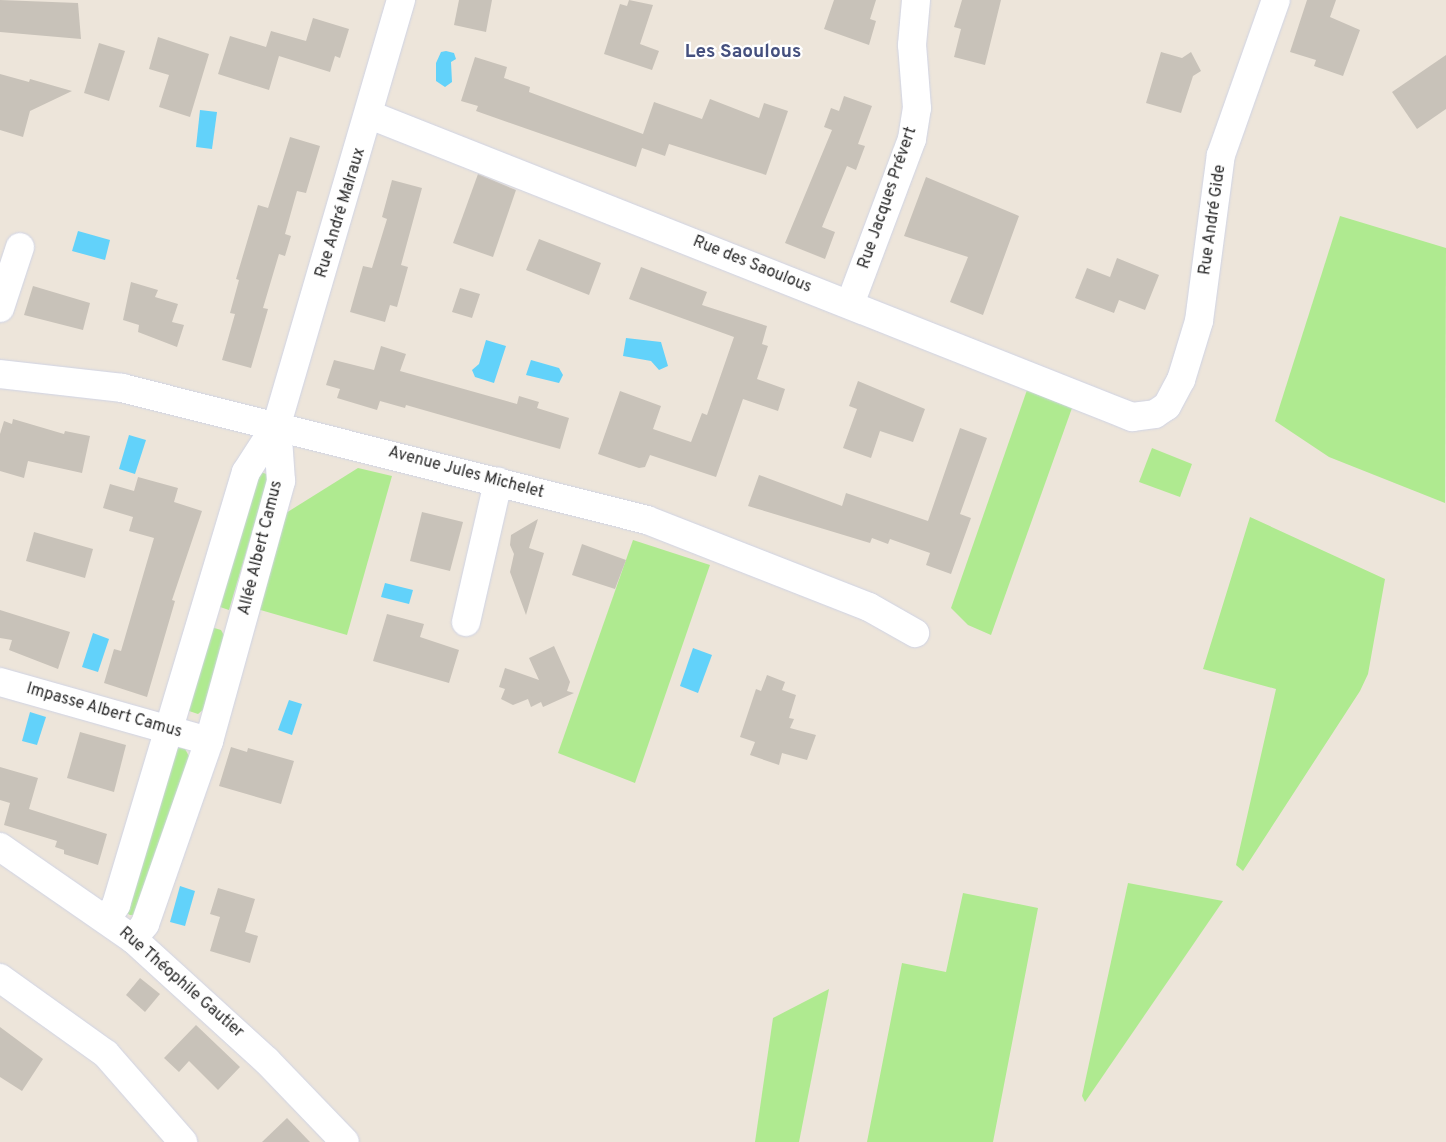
<!DOCTYPE html>
<meta charset="utf-8">
<style>
body{margin:0}
#map{position:relative;width:1446px;height:1142px;overflow:hidden;background:#ede5da;font-family:Overpass,sans-serif}
div>[style]{position:absolute}
.green>*{inset:0;background:#afea90}
.water>*{inset:0;background:#62d2fa}
.building>*{inset:0;background:#c8c2b9}
.roads{filter:drop-shadow(0 0 1px #cfd3e4) drop-shadow(0 0 1px #cfd3e4)}
.minor>*{height:28px;margin:-14px;padding:0 14px;transform-origin:14px;border-radius:14px;background:#fff}
span{translate:-50% -50%;white-space:nowrap;text-align:center;line-height:1.15;-webkit-text-stroke:4.5px #fff;paint-order:stroke}
.street-label{font-size:16px;color:#292929}
.quarter-label{font-size:19px;color:#45507e;font-weight:700}
</style>
<div id="map">
<div class="green">
<i style="clip-path:polygon(1340px 216px,1446px 248px,1445px 503px,1329px 457px,1275px 421px)"></i>
<i style="clip-path:polygon(1027px 390px,1072px 408px,991px 635px,968px 625px,951px 608px)"></i>
<i style="clip-path:polygon(1152px 448px,1192px 464px,1180px 497px,1139px 482px)"></i>
<i style="clip-path:polygon(358px 468px,392px 476px,347px 635px,257px 609px,286px 513px)"></i>
<i style="clip-path:polygon(258px 471px,269px 475px,229px 610px,217px 606px)"></i>
<i style="clip-path:polygon(1250px 517px,1385px 579px,1368px 674px,1360px 691px,1243px 871px,1236px 865px,1276px 689px,1203px 669px)"></i>
<i style="clip-path:polygon(633px 540px,710px 565px,635px 783px,558px 753px)"></i>
<i style="clip-path:polygon(211px 627px,221px 630px,226px 639px,204px 709px,198px 714px,186px 710px)"></i>
<i style="clip-path:polygon(175px 747px,185px 749px,190px 758px,135px 915px,130px 915px,125px 912px)"></i>
<i style="clip-path:polygon(1128px 883px,1223px 901px,1085px 1102px,1082px 1096px)"></i>
<i style="clip-path:polygon(963px 893px,1038px 908px,993px 1142px,867px 1142px,902px 963px,946px 972px)"></i>
<i style="clip-path:polygon(829px 989px,799px 1142px,755px 1142px,773px 1018px)"></i>
</div>
<div class="water">
<i style="clip-path:polygon(446px 51px,454px 53px,456px 59px,451px 62px,452px 82px,445px 87px,436px 81px,436px 63px,441px 52px)"></i>
<i style="clip-path:polygon(200px 110px,217px 112px,212px 149px,196px 147px)"></i>
<i style="clip-path:polygon(78px 231px,110px 240px,105px 260px,72px 251px)"></i>
<i style="clip-path:polygon(626px 338px,661px 342px,668px 366px,659px 370px,651px 361px,623px 356px)"></i>
<i style="clip-path:polygon(486px 340px,506px 346px,494px 383px,475px 377px,472px 370px,479px 364px)"></i>
<i style="clip-path:polygon(531px 360px,559px 368px,563px 375px,559px 383px,526px 375px)"></i>
<i style="clip-path:polygon(129px 435px,146px 440px,135px 474px,119px 469px)"></i>
<i style="clip-path:polygon(385px 583px,413px 590px,409px 604px,381px 597px)"></i>
<i style="clip-path:polygon(93px 633px,109px 639px,98px 672px,82px 667px)"></i>
<i style="clip-path:polygon(693px 648px,712px 655px,698px 693px,680px 686px)"></i>
<i style="clip-path:polygon(289px 700px,302px 704px,292px 735px,278px 730px)"></i>
<i style="clip-path:polygon(30px 712px,46px 717px,37px 745px,22px 741px)"></i>
<i style="clip-path:polygon(180px 886px,195px 891px,185px 926px,170px 922px)"></i>
</div>
<div class="building">
<i style="clip-path:polygon(0 0,78px 3px,81px 39px,0 32px)"></i>
<i style="clip-path:polygon(459px 0,492px 0,486px 32px,454px 25px)"></i>
<i style="clip-path:polygon(629px 0,653px 5px,640px 44px,659px 51px,652px 70px,604px 54px,620px 4px,627px 6px)"></i>
<i style="clip-path:polygon(834px 0,876px 0,870px 19px,876px 21px,869px 45px,824px 29px)"></i>
<i style="clip-path:polygon(962px 0,1001px 0,985px 65px,954px 57px,961px 29px,954px 27px)"></i>
<i style="clip-path:polygon(1307px 0,1336px 0,1330px 17px,1360px 30px,1343px 76px,1314px 66px,1316px 60px,1290px 52px)"></i>
<i style="clip-path:polygon(313px 18px,349px 29px,340px 58px,335px 56px,330px 72px,279px 56px,269px 90px,218px 74px,230px 36px,266px 47px,271px 31px,306px 41px)"></i>
<i style="clip-path:polygon(158px 37px,209px 54px,190px 117px,159px 107px,169px 75px,149px 69px)"></i>
<i style="clip-path:polygon(99px 43px,125px 51px,109px 101px,84px 93px)"></i>
<i style="clip-path:polygon(1161px 52px,1182px 58px,1191px 52px,1201px 71px,1193px 76px,1181px 113px,1146px 103px)"></i>
<i style="clip-path:polygon(1446px 55px,1446px 109px,1417px 129px,1392px 92px)"></i>
<i style="clip-path:polygon(475px 57px,507px 67px,504px 78px,530px 87px,529px 92px,643px 134px,654px 102px,702px 119px,710px 99px,759px 118px,764px 103px,788px 111px,766px 175px,669px 144px,665px 156px,642px 148px,636px 167px,476px 111px,478px 106px,461px 101px)"></i>
<i style="clip-path:polygon(0 74px,29px 82px,30px 79px,72px 91px,30px 111px,23px 137px,0 130px)"></i>
<i style="clip-path:polygon(844px 96px,872px 106px,858px 144px,865px 146px,856px 170px,847px 166px,822px 227px,835px 232px,825px 259px,785px 243px,832px 130px,824px 127px,831px 108px,839px 111px)"></i>
<i style="clip-path:polygon(290px 137px,320px 146px,306px 193px,297px 191px,285px 234px,291px 236px,285px 256px,279px 254px,263px 308px,268px 309px,251px 368px,222px 360px,235px 314px,230px 313px,239px 280px,236px 279px,258px 205px,268px 208px)"></i>
<i style="clip-path:polygon(478px 174px,516px 190px,493px 257px,453px 243px)"></i>
<i style="clip-path:polygon(926px 177px,1019px 216px,983px 315px,950px 302px,968px 257px,904px 236px)"></i>
<i style="clip-path:polygon(392px 180px,422px 188px,401px 265px,408px 267px,397px 307px,390px 305px,385px 322px,350px 312px,363px 266px,372px 268px,387px 219px,382px 217px)"></i>
<i style="clip-path:polygon(539px 239px,601px 263px,589px 295px,526px 270px)"></i>
<i style="clip-path:polygon(1117px 258px,1159px 275px,1145px 310px,1119px 300px,1114px 313px,1075px 298px,1087px 268px,1110px 277px)"></i>
<i style="clip-path:polygon(641px 267px,707px 292px,702px 305px,767px 326px,762px 344px,768px 346px,757px 379px,785px 389px,778px 411px,743px 399px,716px 477px,650px 455px,645px 467px,639px 468px,598px 454px,620px 391px,661px 406px,653px 429px,691px 442px,702px 413px,707px 415px,734px 337px,629px 299px)"></i>
<i style="clip-path:polygon(131px 282px,158px 290px,155px 297px,178px 304px,172px 322px,184px 325px,177px 347px,138px 332px,139px 325px,123px 320px)"></i>
<i style="clip-path:polygon(33px 286px,90px 303px,83px 330px,24px 315px)"></i>
<i style="clip-path:polygon(460px 288px,480px 294px,472px 318px,452px 312px)"></i>
<i style="clip-path:polygon(381px 346px,406px 354px,400px 371px,517px 404px,519px 396px,539px 402px,537px 408px,569px 418px,560px 449px,406px 405px,405px 408px,380px 401px,377px 410px,337px 398px,340px 389px,326px 385px,334px 360px,374px 370px)"></i>
<i style="clip-path:polygon(858px 381px,925px 409px,913px 442px,880px 431px,871px 458px,843px 448px,857px 409px,849px 406px)"></i>
<i style="clip-path:polygon(13px 419px,64px 434px,65px 431px,90px 436px,82px 473px,28px 461px,24px 478px,0 471px,0 434px,4px 421px,12px 424px)"></i>
<i style="clip-path:polygon(960px 428px,987px 438px,960px 514px,971px 518px,951px 574px,926px 565px,930px 553px,890px 539px,888px 544px,872px 538px,870px 543px,748px 506px,759px 475px,842px 506px,846px 493px,928px 521px)"></i>
<i style="clip-path:polygon(138px 477px,178px 488px,174px 502px,202px 511px,172px 600px,175px 601px,147px 697px,104px 683px,114px 649px,121px 651px,154px 538px,129px 531px,133px 517px,103px 508px,110px 484px,134px 491px)"></i>
<i style="clip-path:polygon(422px 512px,463px 522px,450px 571px,410px 561px)"></i>
<i style="clip-path:polygon(538px 519px,529px 548px,544px 553px,526px 615px,510px 572px,514px 554px,510px 545px,511px 535px)"></i>
<i style="clip-path:polygon(34px 532px,93px 549px,85px 578px,26px 561px)"></i>
<i style="clip-path:polygon(582px 544px,626px 560px,615px 589px,572px 575px)"></i>
<i style="clip-path:polygon(0 610px,70px 632px,58px 669px,9px 650px,12px 640px,0 638px)"></i>
<i style="clip-path:polygon(387px 614px,424px 624px,420px 637px,459px 650px,449px 683px,373px 661px)"></i>
<i style="clip-path:polygon(554px 646px,570px 682px,567px 691px,574px 693px,543px 707px,541px 702px,531px 707px,528px 699px,513px 705px,501px 699px,505px 689px,499px 687px,505px 668px,539px 680px,529px 658px)"></i>
<i style="clip-path:polygon(767px 675px,785px 682px,782px 690px,796px 695px,789px 718px,794px 719px,790px 728px,816px 735px,807px 760px,782px 753px,779px 765px,750px 755px,755px 742px,740px 737px,756px 689px,761px 691px)"></i>
<i style="clip-path:polygon(80px 732px,126px 745px,114px 792px,67px 778px)"></i>
<i style="clip-path:polygon(231px 747px,247px 752px,248px 748px,294px 761px,281px 804px,219px 786px)"></i>
<i style="clip-path:polygon(0 767px,38px 778px,29px 809px,107px 834px,98px 865px,64px 854px,64px 850px,55px 847px,57px 841px,4px 825px,10px 803px,0 800px)"></i>
<i style="clip-path:polygon(218px 888px,255px 899px,245px 932px,258px 936px,250px 963px,210px 951px,220px 917px,210px 914px)"></i>
<i style="clip-path:polygon(140px 978px,160px 994px,145px 1012px,126px 995px)"></i>
<i style="clip-path:polygon(196px 1025px,240px 1067px,218px 1090px,189px 1061px,179px 1072px,164px 1058px)"></i>
<i style="clip-path:polygon(0 1027px,43px 1059px,22px 1091px,0 1077px)"></i>
<i style="clip-path:polygon(287px 1118px,310px 1142px,262px 1142px)"></i>
</div>
<div class="roads">
<div class="minor">
<i style="left:370px;top:115px;width:820px;rotate:21.62deg"></i>
<i style="left:1132px;top:417px;width:23px;rotate:-7deg"></i>
<i style="left:1155px;top:414px;width:14px;rotate:-34deg"></i>
<i style="left:1167px;top:406px;width:30px;rotate:-62deg"></i>
<i style="left:1181px;top:380px;width:62px;rotate:-73deg"></i>
<i style="left:1199px;top:321px;width:167px;rotate:-82.5deg"></i>
<i style="left:1221px;top:155px;width:164px;rotate:-70.5deg"></i>
<i style="left:850px;top:304px;width:176px;rotate:-69.4deg"></i>
<i style="left:912px;top:139px;width:31px;rotate:-81deg"></i>
<i style="left:917px;top:108px;width:63px;rotate:-94.5deg"></i>
<i style="left:912px;top:45px;width:45px;rotate:-84.9deg"></i>
<i style="left:0;top:308px;width:64px;rotate:-71.8deg"></i>
<i style="left:0;top:374px;width:123px;rotate:6.5deg"></i>
<i style="left:122px;top:388px;width:541px;rotate:14.11deg"></i>
<i style="left:647px;top:520px;width:238px;rotate:21.4deg"></i>
<i style="left:869px;top:607px;width:53px;rotate:29.5deg"></i>
<i style="left:466px;top:622px;width:144px;rotate:-77.1deg"></i>
<i style="left:0;top:682px;width:217px;rotate:15.8deg"></i>
<i style="left:0;top:847px;width:162px;rotate:34.7deg"></i>
<i style="left:133px;top:939px;width:181px;rotate:42.3deg"></i>
<i style="left:267px;top:1061px;width:112px;rotate:46.1deg"></i>
<i style="left:107px;top:919px;width:17px;rotate:-57deg"></i>
<i style="left:116px;top:905px;width:452px;rotate:-73.3deg"></i>
<i style="left:246px;top:472px;width:57px;rotate:-57.1deg"></i>
<i style="left:277px;top:424px;width:442px;rotate:-73.7deg"></i>
<i style="left:133px;top:939px;width:19px;rotate:-51deg"></i>
<i style="left:145px;top:924px;width:194px;rotate:-70.7deg"></i>
<i style="left:209px;top:741px;width:270px;rotate:-74.5deg"></i>
<i style="left:281px;top:481px;width:57px;rotate:-94deg"></i>
<i style="left:0;top:978px;width:130px;rotate:35.6deg"></i>
<i style="left:106px;top:1054px;width:117px;rotate:48.8deg"></i>
</div>
</div>
<div class="street-label">
<span style="left:888px;top:198px;rotate:-71deg">Rue Jacques Prévert</span>
<span style="left:341px;top:213px;rotate:-73deg">Rue André Malraux</span>
<span style="left:1213px;top:220px;rotate:-82deg">Rue André Gide</span>
<span style="left:752px;top:265px;rotate:22deg">Rue des Saoulous</span>
<span style="left:466px;top:473px;rotate:15deg">Avenue Jules Michelet</span>
<span style="left:261px;top:548px;rotate:-76deg">Allée Albert Camus</span>
<span style="left:104px;top:711px;rotate:16deg">Impasse Albert Camus</span>
<span style="left:181px;top:983px;rotate:41deg">Rue Théophile Gautier</span>
</div>
<div class="quarter-label">
<span style="left:743px;top:53px">Les Saoulous</span>
</div>
</div>
